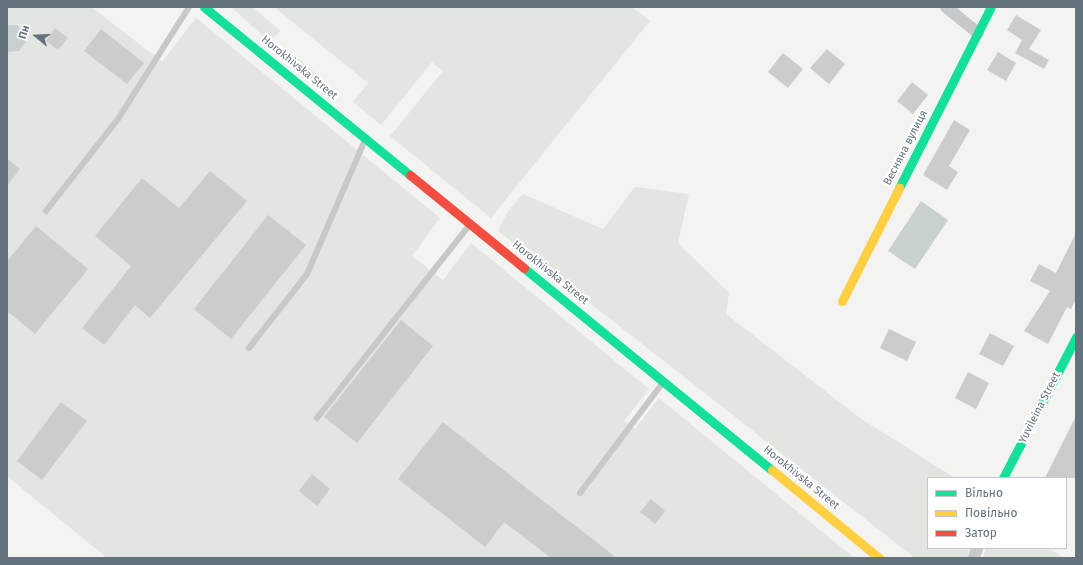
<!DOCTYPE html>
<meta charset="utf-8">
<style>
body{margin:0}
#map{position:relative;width:1083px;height:565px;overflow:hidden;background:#f3f3f1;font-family:"Fira Sans",sans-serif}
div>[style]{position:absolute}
.built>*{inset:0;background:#e3e4e4}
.green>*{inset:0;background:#e2e5e0}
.water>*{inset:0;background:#c8d0d2}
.building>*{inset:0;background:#cbcccc}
.lane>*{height:6px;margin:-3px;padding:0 3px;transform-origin:3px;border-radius:3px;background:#c7c8c9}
.street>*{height:12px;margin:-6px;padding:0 6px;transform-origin:6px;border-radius:6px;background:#c7c8c9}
.fast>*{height:9px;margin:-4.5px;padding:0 4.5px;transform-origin:4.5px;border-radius:4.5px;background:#16e098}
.slow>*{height:9px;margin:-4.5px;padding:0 4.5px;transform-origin:4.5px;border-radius:4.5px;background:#ffcf43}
.jam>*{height:9px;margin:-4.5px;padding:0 4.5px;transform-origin:4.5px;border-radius:4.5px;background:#f24e42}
span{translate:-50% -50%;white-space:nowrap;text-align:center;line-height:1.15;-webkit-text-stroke:4px #fff;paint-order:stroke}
.street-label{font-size:11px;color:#65737f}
.frame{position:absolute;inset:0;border:8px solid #65737f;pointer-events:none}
.legend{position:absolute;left:927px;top:477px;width:140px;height:72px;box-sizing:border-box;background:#fff;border:1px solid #c1c7cc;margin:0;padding:5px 7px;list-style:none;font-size:12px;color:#65737f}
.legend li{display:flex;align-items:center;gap:8px;height:20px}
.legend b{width:20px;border:1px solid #c1c7cc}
.north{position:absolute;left:16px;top:16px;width:40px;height:40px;-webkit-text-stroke:3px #fff;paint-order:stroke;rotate:288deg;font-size:11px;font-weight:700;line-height:16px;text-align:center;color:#65737f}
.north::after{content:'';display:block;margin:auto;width:14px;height:18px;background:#65737f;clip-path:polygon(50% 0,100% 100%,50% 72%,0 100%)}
</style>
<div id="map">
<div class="built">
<i style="clip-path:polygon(274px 7px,632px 7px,650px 21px,544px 152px,404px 40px,368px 83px)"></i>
<i style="clip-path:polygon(98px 12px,801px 558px,107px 558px,7px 476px,7px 111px,15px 110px)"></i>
</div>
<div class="green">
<i style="clip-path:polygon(7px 7px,91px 7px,98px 12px,15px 110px,7px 111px)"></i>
<i style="clip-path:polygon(231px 7px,253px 7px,280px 31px,270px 42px)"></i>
<i style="clip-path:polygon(196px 18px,440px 218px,412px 256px,162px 62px)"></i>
<i style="clip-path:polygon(404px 39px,432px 62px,381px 125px,353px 102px)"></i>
<i style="clip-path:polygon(293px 55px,327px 83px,323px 89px,288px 60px)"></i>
<i style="clip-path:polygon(443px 71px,544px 152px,491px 218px,390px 136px)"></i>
<i style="clip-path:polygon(635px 187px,689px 194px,678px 243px,729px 293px,726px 314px,860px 418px,955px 478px,928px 478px,928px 548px,970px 548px,967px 558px,915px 558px,498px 231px,508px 211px,523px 194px,603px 229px)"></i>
<i style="clip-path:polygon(471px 243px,649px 389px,624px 421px,443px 280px)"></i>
<i style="clip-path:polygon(659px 398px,854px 558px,801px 558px,635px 429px)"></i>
<i style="clip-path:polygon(986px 548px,1048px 548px,1064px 558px,983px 558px)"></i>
</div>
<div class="water">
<i style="clip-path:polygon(7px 25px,17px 25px,26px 35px,26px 41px,19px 51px,7px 52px)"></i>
<i style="clip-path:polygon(921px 201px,948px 220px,915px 269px,888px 251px)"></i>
</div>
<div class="building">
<i style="clip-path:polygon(1016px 15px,1041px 30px,1029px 49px,1049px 60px,1044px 69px,1015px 53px,1022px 40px,1007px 30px)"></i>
<i style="clip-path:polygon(55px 28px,68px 38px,58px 50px,46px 41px)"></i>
<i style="clip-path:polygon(101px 29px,144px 63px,127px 84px,84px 51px)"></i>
<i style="clip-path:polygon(827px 49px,845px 64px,829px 84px,810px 68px)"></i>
<i style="clip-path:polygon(998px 52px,1016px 63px,1006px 81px,987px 70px)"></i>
<i style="clip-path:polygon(783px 53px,803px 69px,788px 88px,768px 72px)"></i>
<i style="clip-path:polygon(912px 82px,928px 95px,913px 114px,897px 101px)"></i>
<i style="clip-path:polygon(954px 120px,970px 130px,949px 166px,958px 172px,947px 190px,923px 175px)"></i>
<i style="clip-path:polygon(7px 159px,20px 169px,7px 186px)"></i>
<i style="clip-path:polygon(210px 171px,247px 201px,150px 318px,135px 305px,104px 345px,82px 328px,131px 266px,95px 236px,142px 178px,179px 208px)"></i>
<i style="clip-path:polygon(268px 215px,306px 245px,231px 339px,194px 309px)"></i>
<i style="clip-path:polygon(36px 226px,88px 269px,35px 334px,7px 311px,7px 261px)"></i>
<i style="clip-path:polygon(1076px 233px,1076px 299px,1071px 309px,1067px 307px,1048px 344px,1024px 331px,1050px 291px,1030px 281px,1039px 264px,1056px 273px)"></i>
<i style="clip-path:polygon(401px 320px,433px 346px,357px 443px,324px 417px)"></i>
<i style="clip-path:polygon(889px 329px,916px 342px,907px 361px,880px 348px)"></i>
<i style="clip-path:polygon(990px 333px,1014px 346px,1003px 366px,979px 354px)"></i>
<i style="clip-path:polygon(968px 372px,989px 383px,976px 409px,955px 398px)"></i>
<i style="clip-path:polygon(61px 402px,87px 421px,42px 480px,17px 461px)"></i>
<i style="clip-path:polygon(1076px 416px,1076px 478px,1045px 478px)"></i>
<i style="clip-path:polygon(443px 422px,529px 490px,617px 558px,551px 558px,504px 522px,485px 547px,398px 479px)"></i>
<i style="clip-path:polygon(312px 474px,330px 489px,317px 506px,299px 491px)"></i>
<i style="clip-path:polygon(651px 499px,665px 511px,655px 524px,640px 512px)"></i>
</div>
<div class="lane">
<i style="left:46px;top:211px;width:117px;rotate:-52deg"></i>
<i style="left:118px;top:119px;width:133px;rotate:-57.6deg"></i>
<i style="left:249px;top:348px;width:94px;rotate:-51.9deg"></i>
<i style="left:307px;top:274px;width:144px;rotate:-66.6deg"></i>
<i style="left:317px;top:418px;width:243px;rotate:-51.7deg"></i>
<i style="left:580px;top:493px;width:135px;rotate:-53.1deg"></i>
</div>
<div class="street">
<i style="left:946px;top:7px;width:41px;rotate:39.1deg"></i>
<i style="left:974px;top:558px;width:10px;rotate:-73deg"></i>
</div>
<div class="fast">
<i style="left:204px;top:7px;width:266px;rotate:39.2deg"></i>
<i style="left:899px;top:188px;width:203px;rotate:-63.1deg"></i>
<i style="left:524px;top:268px;width:320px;rotate:39.2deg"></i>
<i style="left:1003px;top:478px;width:159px;rotate:-62.6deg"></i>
</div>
<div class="slow">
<i style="left:842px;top:301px;width:127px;rotate:-63.2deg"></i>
<i style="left:772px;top:470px;width:139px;rotate:39.4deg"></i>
</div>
<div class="jam">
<i style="left:410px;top:175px;width:147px;rotate:39.2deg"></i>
</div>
<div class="street-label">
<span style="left:299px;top:68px;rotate:39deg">Horokhivska Street</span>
<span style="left:906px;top:148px;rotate:-63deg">Весняна вулиця</span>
<span style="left:550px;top:273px;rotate:39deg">Horokhivska Street</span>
<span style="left:1040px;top:408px;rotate:-63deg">Yuvileina Street</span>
<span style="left:801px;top:478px;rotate:39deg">Horokhivska Street</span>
</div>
<div class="frame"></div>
<ul class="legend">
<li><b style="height:5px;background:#16e098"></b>Вільно</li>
<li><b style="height:5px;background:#ffcf43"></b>Повільно</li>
<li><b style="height:5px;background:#f24e42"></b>Затор</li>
</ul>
<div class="north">Пн</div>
</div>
